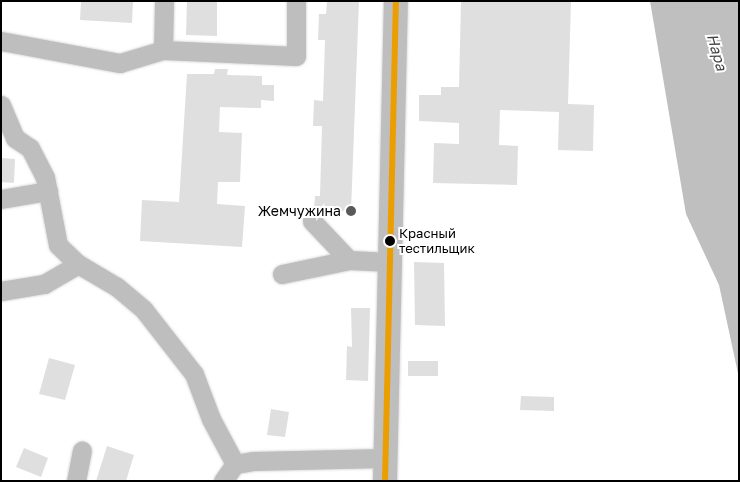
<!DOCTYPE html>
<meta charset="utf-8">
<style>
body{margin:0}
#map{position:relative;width:740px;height:482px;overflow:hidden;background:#fff;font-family:"Golos Text",sans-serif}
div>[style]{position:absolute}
.water>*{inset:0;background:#bfbfbf}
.building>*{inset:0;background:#dfdfdf}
.roads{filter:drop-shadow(0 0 1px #dbdbdb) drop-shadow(0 0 1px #dbdbdb)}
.minor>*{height:19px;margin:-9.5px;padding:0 9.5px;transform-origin:9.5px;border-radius:9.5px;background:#bebebe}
.major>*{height:24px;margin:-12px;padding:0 12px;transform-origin:12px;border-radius:12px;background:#bebebe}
.bus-1>*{height:6px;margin:-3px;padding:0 3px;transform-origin:3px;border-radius:3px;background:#eb9e00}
.dots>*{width:14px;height:14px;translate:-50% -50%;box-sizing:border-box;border:2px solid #fff;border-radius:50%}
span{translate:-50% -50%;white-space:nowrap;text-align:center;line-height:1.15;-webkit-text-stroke:4px #fff;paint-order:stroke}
.bus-label{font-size:13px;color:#000}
.left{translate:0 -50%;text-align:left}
.poi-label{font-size:14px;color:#000}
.right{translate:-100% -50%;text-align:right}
.water-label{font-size:15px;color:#444;font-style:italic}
.frame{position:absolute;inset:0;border:2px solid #000;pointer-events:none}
</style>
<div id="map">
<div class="water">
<i style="clip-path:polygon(650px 1px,739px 1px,739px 378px,719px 285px,686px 214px)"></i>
</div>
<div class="building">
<i style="clip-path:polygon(81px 1px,133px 1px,132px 23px,80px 20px)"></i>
<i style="clip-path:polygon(187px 1px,217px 1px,217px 36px,186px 35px)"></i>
<i style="clip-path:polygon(327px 1px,359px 1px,351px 211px,314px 210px,315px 196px,320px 196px,322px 126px,313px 126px,314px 100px,323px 101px,325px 40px,318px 40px,319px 14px,326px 14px)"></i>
<i style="clip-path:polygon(461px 1px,571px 1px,568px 104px,594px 105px,593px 151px,558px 150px,559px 112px,500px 110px,499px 145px,518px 146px,517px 185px,433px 183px,434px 143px,459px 144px,459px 123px,419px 121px,419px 95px,441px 95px,441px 87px,459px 87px)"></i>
<i style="clip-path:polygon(215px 69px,228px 69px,227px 75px,262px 76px,262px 85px,274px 85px,274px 101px,261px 100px,261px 108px,220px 107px,219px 132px,242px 133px,240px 182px,218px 182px,217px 204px,245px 206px,242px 247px,140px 241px,142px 200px,179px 202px,187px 74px,214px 74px)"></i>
<i style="clip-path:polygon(1px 158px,15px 159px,14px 183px,1px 182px)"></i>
<i style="clip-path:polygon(414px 262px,444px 263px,445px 326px,415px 325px)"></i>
<i style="clip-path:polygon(351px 308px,370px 308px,368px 381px,346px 380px,347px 346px,352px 347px)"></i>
<i style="clip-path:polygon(49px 358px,75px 365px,65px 400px,39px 394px)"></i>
<i style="clip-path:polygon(408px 361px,438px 361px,438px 376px,408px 376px)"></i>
<i style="clip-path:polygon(521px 396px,554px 397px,554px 411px,520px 410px)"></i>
<i style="clip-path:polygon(271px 409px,289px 412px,285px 437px,267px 435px)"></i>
<i style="clip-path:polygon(107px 446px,134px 455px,126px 481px,96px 481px)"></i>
<i style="clip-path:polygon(24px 448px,48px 458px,41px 477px,16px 467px)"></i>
</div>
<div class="roads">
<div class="minor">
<i style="left:1px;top:41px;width:121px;rotate:10.5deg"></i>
<i style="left:120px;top:63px;width:45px;rotate:-16.8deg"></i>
<i style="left:163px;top:50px;width:133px;rotate:2.6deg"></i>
<i style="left:296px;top:56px;width:55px;rotate:-90deg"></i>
<i style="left:163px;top:50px;width:49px;rotate:-88.8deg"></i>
<i style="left:1px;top:105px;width:36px;rotate:67deg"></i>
<i style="left:15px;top:138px;width:18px;rotate:34deg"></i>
<i style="left:30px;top:148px;width:33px;rotate:63deg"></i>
<i style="left:45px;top:177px;width:69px;rotate:79.2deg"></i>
<i style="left:58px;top:245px;width:28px;rotate:44deg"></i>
<i style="left:78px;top:264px;width:45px;rotate:30.5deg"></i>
<i style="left:117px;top:287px;width:35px;rotate:40deg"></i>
<i style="left:144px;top:310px;width:81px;rotate:52deg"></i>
<i style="left:194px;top:374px;width:48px;rotate:69.3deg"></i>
<i style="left:211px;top:419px;width:51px;rotate:61.9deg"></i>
<i style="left:1px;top:199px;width:48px;rotate:-9.7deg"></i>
<i style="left:312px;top:221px;width:54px;rotate:46.5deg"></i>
<i style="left:349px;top:260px;width:41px;rotate:2.8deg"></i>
<i style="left:282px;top:274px;width:68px;rotate:-11.8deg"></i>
<i style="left:1px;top:291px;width:44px;rotate:-9.2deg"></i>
<i style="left:44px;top:284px;width:39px;rotate:-30deg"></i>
<i style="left:76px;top:481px;width:31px;rotate:-79deg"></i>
<i style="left:223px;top:481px;width:21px;rotate:-55deg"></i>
<i style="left:235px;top:464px;width:18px;rotate:-9deg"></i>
<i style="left:253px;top:461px;width:132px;rotate:-1.3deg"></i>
</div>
<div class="major">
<i style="left:385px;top:481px;width:480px;rotate:-88.7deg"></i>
</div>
</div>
<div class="bus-1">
<i style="left:385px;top:481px;width:480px;rotate:-88.7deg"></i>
</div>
<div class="dots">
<i style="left:351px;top:211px;background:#595959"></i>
<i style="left:390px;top:241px;background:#000"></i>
</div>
<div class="bus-label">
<span class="left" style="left:399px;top:241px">Красный<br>тестильщик</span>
</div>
<div class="poi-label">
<span class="right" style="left:341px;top:211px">Жемчужина</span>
</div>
<div class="water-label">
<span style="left:717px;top:52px;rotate:74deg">Нара</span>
</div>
<div class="frame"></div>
</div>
